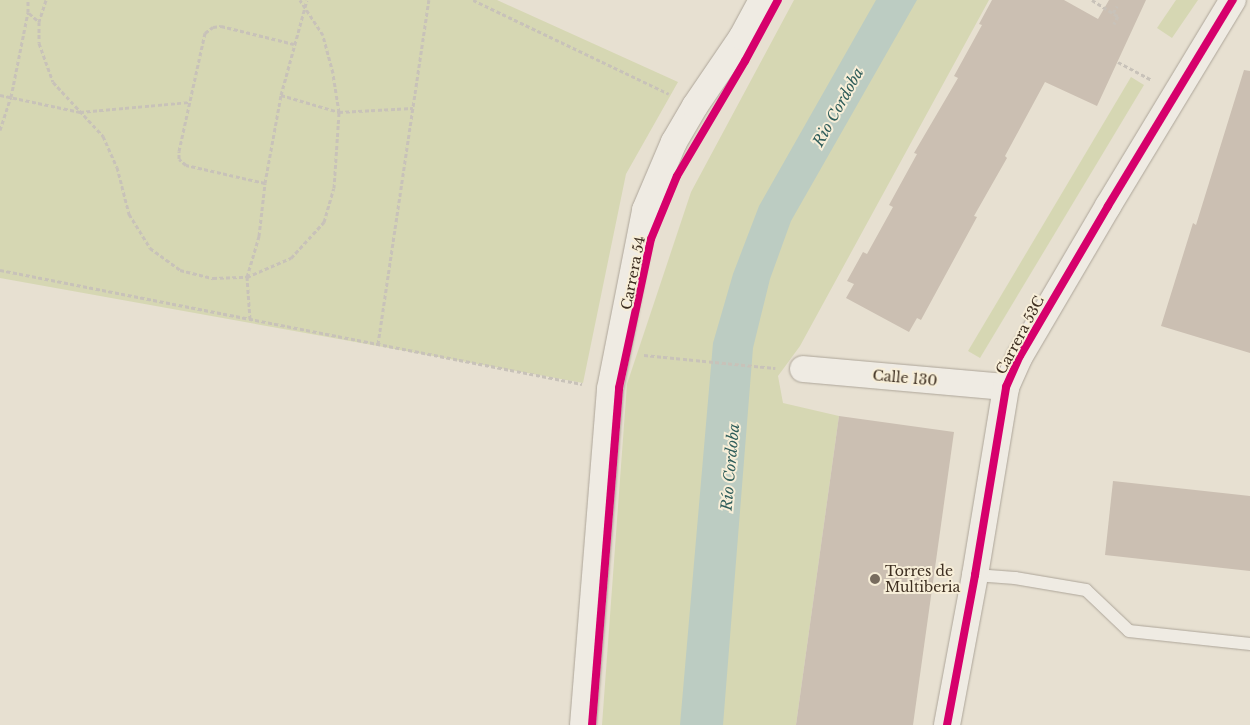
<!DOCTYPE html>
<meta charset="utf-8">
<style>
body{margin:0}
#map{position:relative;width:1250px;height:725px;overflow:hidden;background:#e7e0d1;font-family:"Libre Baskerville",serif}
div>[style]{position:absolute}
.green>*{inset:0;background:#d6d7b3}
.water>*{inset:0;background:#bcccc2}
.building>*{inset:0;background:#cbbfb2}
.path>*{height:3px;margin-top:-1.5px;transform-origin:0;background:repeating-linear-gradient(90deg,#c8c2b9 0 4px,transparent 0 6.5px)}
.roads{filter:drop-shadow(0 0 1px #ada599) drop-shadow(0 0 1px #ada599)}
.lane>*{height:12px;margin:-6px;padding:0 6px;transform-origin:6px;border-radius:6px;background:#efebe3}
.street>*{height:26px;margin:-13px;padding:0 13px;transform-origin:13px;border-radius:13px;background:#efebe3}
.cycleway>*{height:8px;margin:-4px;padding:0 4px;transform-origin:4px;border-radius:4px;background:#d6006c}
.dots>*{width:14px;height:14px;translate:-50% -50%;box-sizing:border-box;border:2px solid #f7eed8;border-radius:50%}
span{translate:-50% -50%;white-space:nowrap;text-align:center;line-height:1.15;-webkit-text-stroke:4px #f7eed8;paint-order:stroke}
.street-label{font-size:14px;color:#3d2e20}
.poi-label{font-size:14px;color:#3d2e20}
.left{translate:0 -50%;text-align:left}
.water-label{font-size:15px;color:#2f5d5a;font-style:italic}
</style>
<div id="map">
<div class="green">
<i style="clip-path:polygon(0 0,497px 0,678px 82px,626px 174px,583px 383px,0 278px)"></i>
<i style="clip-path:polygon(794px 0,989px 0,800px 346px,778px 376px,783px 403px,839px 416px,796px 725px,602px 725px,627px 384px,691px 192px)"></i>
<i style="clip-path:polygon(1176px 0,1198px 0,1172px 38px,1157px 28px)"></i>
<i style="clip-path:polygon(1131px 77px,1144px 85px,980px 358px,968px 351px)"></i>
</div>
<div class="water">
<i style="clip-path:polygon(876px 0,917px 0,791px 221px,770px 279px,753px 348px,723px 725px,680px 725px,713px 343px,733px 274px,759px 206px)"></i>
</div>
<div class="building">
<i style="clip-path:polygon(992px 0,1064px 0,1098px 19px,1109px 0,1146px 0,1097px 106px,1045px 82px,1005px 156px,1007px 158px,974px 216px,977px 217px,921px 320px,917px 318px,909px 332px,846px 298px,854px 284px,847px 281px,863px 252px,867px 254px,893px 207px,889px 205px,917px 154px,914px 153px,958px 78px,954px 76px,982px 25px,979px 24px)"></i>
<i style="clip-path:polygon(1244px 70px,1250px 71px,1250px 353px,1161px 326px,1193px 223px,1196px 225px)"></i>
<i style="clip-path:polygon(839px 416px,954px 432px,913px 725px,796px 725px)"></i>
<i style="clip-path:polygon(1113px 481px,1250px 496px,1250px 571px,1105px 555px)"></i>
</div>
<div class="path">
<i style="left:46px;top:0;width:23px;rotate:108deg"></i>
<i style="left:39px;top:22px;width:21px;rotate:90deg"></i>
<i style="left:39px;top:43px;width:41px;rotate:70.3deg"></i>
<i style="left:53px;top:82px;width:74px;rotate:47.2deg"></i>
<i style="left:103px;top:136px;width:34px;rotate:66deg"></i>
<i style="left:117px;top:167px;width:49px;rotate:75.7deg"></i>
<i style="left:129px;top:214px;width:40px;rotate:58deg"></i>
<i style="left:150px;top:248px;width:37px;rotate:36deg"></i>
<i style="left:180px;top:270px;width:34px;rotate:14deg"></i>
<i style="left:213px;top:278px;width:34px;rotate:-2deg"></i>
<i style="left:247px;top:277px;width:48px;rotate:-23.4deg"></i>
<i style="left:291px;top:258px;width:49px;rotate:-47.5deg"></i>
<i style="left:324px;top:222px;width:35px;rotate:-74deg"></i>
<i style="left:334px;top:188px;width:76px;rotate:-86.2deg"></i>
<i style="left:339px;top:112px;width:39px;rotate:-99deg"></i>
<i style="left:333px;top:73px;width:39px;rotate:-105deg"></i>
<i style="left:323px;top:35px;width:42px;rotate:-123.3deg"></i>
<i style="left:473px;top:0;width:217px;rotate:25.6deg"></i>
<i style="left:1092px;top:0;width:31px;rotate:32deg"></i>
<i style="left:1118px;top:16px;width:9px;rotate:117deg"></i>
<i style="left:29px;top:13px;width:13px;rotate:42deg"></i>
<i style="left:1113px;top:13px;width:8px;rotate:-60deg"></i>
<i style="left:1118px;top:62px;width:38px;rotate:28deg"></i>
<i style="left:0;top:95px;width:82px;rotate:12deg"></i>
<i style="left:80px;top:112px;width:109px;rotate:-5.2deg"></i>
<i style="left:281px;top:95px;width:60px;rotate:16.3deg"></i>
<i style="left:339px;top:112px;width:74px;rotate:-3.1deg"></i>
<i style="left:0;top:130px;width:35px;rotate:-72deg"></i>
<i style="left:11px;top:97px;width:87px;rotate:-78.7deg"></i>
<i style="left:28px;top:12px;width:12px;rotate:-90deg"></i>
<i style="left:265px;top:183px;width:81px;rotate:-167.2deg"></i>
<i style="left:186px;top:165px;width:9px;rotate:-139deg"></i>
<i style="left:179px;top:159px;width:8px;rotate:-90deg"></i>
<i style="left:179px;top:151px;width:121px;rotate:-77.6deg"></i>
<i style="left:205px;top:33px;width:10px;rotate:-37deg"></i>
<i style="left:213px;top:27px;width:8px;rotate:-7deg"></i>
<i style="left:221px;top:26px;width:75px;rotate:13.9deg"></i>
<i style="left:0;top:270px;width:593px;rotate:11.08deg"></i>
<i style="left:250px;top:319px;width:42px;rotate:-94.1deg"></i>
<i style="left:247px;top:277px;width:43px;rotate:-73.7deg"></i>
<i style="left:259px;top:236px;width:53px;rotate:-83.5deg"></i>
<i style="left:265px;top:183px;width:89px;rotate:-79.7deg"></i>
<i style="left:281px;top:95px;width:98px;rotate:-74.7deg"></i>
<i style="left:378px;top:344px;width:348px;rotate:-81.6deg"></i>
<i style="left:644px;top:355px;width:132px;rotate:5.7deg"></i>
</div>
<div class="roads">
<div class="lane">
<i style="left:975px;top:575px;width:40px;rotate:4.3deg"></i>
<i style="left:1015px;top:578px;width:72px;rotate:9.6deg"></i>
<i style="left:1086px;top:590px;width:59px;rotate:43.6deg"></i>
<i style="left:1129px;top:631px;width:122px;rotate:6.1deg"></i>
</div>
<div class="street">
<i style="left:803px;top:369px;width:204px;rotate:5.1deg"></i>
<i style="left:583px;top:725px;width:337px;rotate:-85.4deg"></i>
<i style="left:610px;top:389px;width:182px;rotate:-78.9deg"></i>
<i style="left:645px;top:210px;width:74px;rotate:-66.9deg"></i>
<i style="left:674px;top:142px;width:42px;rotate:-59.7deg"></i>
<i style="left:695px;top:106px;width:83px;rotate:-55.7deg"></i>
<i style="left:742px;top:37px;width:42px;rotate:-61.6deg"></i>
<i style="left:947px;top:725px;width:153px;rotate:-79.4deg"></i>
<i style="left:975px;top:575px;width:191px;rotate:-80.6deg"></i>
<i style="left:1006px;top:387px;width:34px;rotate:-66deg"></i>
<i style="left:1020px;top:356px;width:174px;rotate:-59.6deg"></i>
<i style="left:1108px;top:206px;width:241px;rotate:-58.8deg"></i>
</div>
</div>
<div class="cycleway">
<i style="left:592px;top:725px;width:338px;rotate:-85.4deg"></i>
<i style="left:619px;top:388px;width:152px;rotate:-77.9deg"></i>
<i style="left:651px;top:239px;width:68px;rotate:-67.6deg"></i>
<i style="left:677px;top:176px;width:134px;rotate:-59.4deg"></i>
<i style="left:745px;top:61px;width:69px;rotate:-61.6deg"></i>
<i style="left:947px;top:725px;width:153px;rotate:-79.4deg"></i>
<i style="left:975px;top:575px;width:191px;rotate:-80.6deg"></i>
<i style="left:1006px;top:387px;width:34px;rotate:-66deg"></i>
<i style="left:1020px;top:356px;width:174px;rotate:-59.6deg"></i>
<i style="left:1108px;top:206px;width:241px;rotate:-58.8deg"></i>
</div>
<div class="dots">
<i style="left:875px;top:579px;background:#786c5e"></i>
</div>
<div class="street-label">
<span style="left:633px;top:273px;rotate:-79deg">Carrera 54</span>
<span style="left:1020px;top:335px;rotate:-62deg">Carrera 53C</span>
<span style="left:905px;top:378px;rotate:5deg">Calle 130</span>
</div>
<div class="poi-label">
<span class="left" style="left:885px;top:579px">Torres de<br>Multiberia</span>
</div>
<div class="water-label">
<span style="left:838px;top:107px;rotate:-61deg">Rio Cordoba</span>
<span style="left:730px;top:467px;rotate:-85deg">Río Cordoba</span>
</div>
</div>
